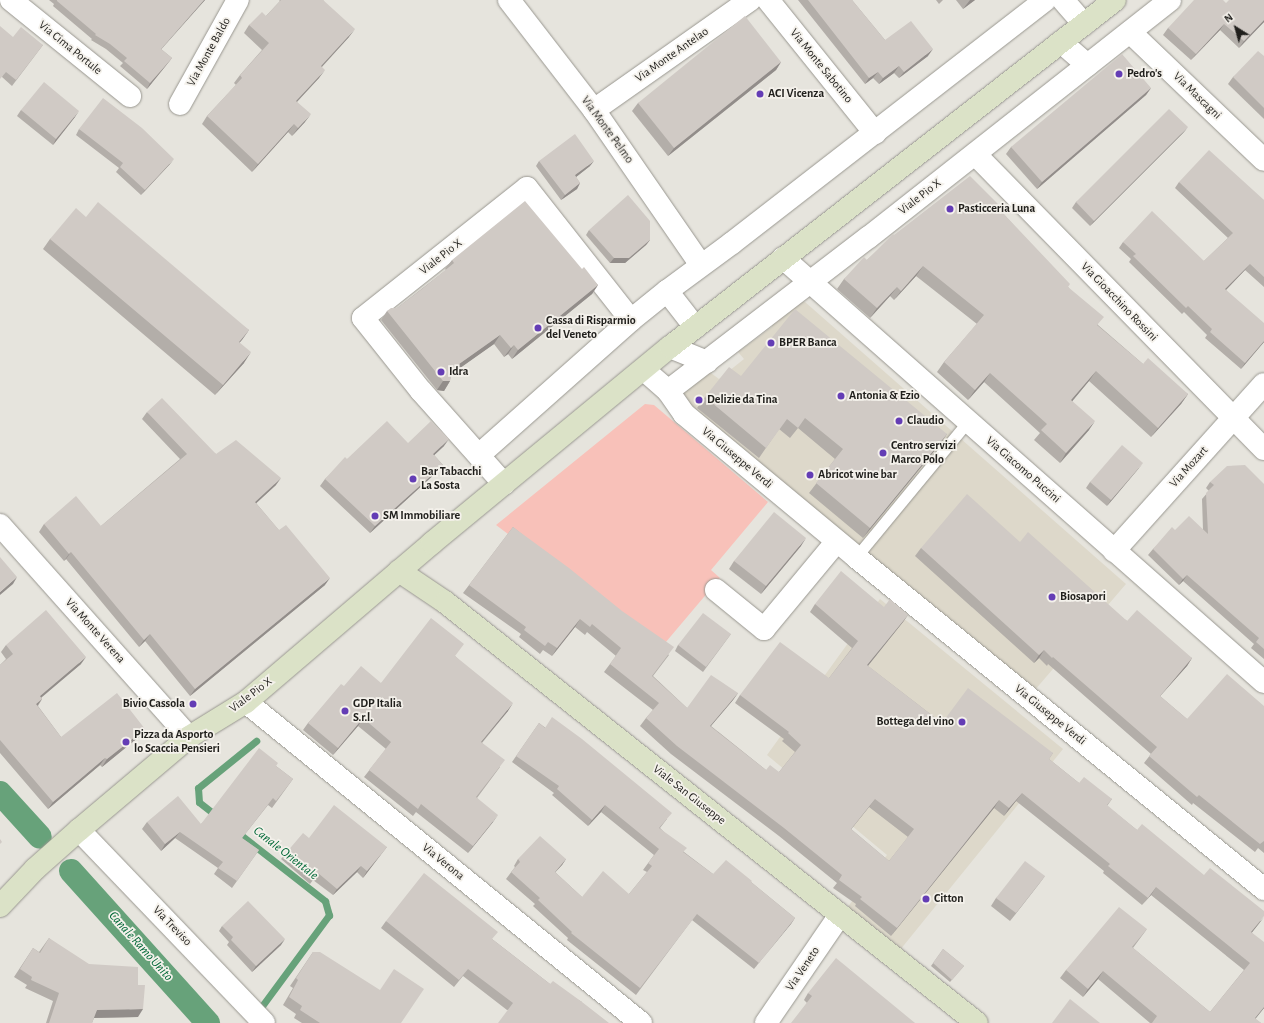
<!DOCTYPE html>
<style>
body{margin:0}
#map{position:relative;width:1264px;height:1023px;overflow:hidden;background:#e6e4dd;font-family:"Alegreya Sans",sans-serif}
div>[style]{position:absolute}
.built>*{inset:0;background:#ddd8ca}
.green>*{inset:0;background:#f8c1b9}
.stream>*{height:7px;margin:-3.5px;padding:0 3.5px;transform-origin:3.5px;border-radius:3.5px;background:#67a27a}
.canal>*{height:24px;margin:-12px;padding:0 12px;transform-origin:12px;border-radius:12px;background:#67a27a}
.roads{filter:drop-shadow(0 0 1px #999790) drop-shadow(0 0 1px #999790)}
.service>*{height:11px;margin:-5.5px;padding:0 5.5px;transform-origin:5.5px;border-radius:5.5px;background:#fff}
.minor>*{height:22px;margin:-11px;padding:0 11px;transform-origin:11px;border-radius:11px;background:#fff}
.secondary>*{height:22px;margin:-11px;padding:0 11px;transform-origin:11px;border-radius:11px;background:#dbe2c7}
.wall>*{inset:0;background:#b3aea9}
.shaded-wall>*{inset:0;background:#928d8a}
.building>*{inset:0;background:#d0cac5}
.dots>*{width:11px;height:11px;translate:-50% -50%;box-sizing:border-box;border:2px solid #f4f1eb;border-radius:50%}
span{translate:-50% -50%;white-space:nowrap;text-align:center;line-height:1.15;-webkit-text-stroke:3.5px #f4f1eb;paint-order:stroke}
.street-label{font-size:12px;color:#201f1c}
.poi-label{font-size:12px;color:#201f1c;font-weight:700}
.left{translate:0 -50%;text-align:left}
.right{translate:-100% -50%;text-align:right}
.water-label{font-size:13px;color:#006837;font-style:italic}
.north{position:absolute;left:1216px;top:8px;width:40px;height:40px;-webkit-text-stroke:3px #f4f1eb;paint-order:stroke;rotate:323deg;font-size:11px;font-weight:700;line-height:16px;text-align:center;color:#201f1c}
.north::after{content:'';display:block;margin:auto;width:14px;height:18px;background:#201f1c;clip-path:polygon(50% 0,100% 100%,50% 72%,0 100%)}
</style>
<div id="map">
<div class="built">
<i style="clip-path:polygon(799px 301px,805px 302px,1126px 584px,1034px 691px,681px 407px,679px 387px,707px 370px,719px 379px,744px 359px,738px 352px,772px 327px,772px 318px)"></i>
<i style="clip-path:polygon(880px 599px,1063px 749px,900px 950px,847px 908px,887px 855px,767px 755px)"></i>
</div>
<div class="green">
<i style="clip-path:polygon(645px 404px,654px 405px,768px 502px,711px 570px,720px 578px,660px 649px,496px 525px)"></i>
</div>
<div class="stream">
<i style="left:218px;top:817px;width:24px;rotate:-142deg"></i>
<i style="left:199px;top:802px;width:14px;rotate:-94deg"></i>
<i style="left:198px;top:788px;width:75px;rotate:-39deg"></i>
<i style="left:237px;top:832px;width:112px;rotate:38.1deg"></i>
<i style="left:325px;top:901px;width:15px;rotate:74deg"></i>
<i style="left:329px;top:915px;width:113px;rotate:126.4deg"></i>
</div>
<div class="canal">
<i style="left:0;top:793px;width:59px;rotate:47.7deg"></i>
<i style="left:71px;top:871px;width:205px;rotate:48deg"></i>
</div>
<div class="roads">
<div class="service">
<i style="left:856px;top:557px;width:176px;rotate:-50.5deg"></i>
</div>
<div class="minor">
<i style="left:11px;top:0;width:153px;rotate:38.9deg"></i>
<i style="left:509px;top:0;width:139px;rotate:52.3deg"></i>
<i style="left:594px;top:110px;width:188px;rotate:55.4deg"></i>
<i style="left:768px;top:0;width:171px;rotate:51.2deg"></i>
<i style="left:1063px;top:0;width:32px;rotate:49deg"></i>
<i style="left:1130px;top:32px;width:185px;rotate:43.7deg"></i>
<i style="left:1061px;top:42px;width:35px;rotate:41deg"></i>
<i style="left:180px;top:104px;width:119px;rotate:-60.9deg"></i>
<i style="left:594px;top:110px;width:191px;rotate:-35.2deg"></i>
<i style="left:975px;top:154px;width:413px;rotate:45.6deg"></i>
<i style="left:783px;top:258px;width:641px;rotate:41.4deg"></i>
<i style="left:667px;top:291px;width:46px;rotate:52.1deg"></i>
<i style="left:670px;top:347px;width:40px;rotate:22deg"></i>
<i style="left:651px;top:376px;width:23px;rotate:41deg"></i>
<i style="left:668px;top:391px;width:28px;rotate:55deg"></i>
<i style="left:684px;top:414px;width:224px;rotate:39.7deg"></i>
<i style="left:856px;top:557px;width:526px;rotate:39.14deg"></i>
<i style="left:668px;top:391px;width:253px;rotate:-37.5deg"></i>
<i style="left:869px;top:237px;width:383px;rotate:-38.2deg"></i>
<i style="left:479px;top:455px;width:203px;rotate:-41.6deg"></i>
<i style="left:631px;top:320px;width:46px;rotate:-38.9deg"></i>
<i style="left:667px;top:291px;width:81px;rotate:-36.4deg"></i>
<i style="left:732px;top:243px;width:396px;rotate:-37.8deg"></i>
<i style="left:504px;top:484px;width:125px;rotate:-131.7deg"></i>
<i style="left:421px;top:391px;width:93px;rotate:-128.5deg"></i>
<i style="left:363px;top:318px;width:209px;rotate:-38.4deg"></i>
<i style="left:527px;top:188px;width:168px;rotate:51.8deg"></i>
<i style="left:0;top:525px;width:284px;rotate:48.3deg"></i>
<i style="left:1114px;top:551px;width:224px;rotate:-48.1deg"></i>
<i style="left:716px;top:590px;width:62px;rotate:39.1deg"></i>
<i style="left:764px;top:629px;width:114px;rotate:-50.3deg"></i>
<i style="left:246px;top:702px;width:509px;rotate:39.1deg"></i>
<i style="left:79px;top:830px;width:267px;rotate:46.2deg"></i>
<i style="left:766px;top:1023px;width:131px;rotate:-55.6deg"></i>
</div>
<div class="secondary">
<i style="left:399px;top:571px;width:55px;rotate:34deg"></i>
<i style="left:445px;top:602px;width:678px;rotate:38.36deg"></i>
<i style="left:0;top:906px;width:51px;rotate:-46.6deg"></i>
<i style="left:35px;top:869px;width:59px;rotate:-41.6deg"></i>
<i style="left:79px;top:830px;width:144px;rotate:-40.2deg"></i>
<i style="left:189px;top:737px;width:67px;rotate:-31.6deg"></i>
<i style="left:246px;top:702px;width:245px;rotate:-40.5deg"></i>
<i style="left:432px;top:543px;width:308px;rotate:-39.5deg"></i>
<i style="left:670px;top:347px;width:564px;rotate:-37.95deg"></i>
</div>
</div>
<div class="wall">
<i style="clip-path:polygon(49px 0,205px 0,161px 49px,172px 58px,168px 63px,147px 89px,120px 66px,123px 63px,106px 49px,91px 40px,92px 39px,53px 6px,54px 4px)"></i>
<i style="clip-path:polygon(279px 0,323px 0,349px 37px,322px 67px,319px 78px,297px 102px,305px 122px,292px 136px,288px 132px,252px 172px,202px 124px,207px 116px,236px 85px,234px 83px,240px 75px,262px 50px,244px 33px,249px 25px,266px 16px,280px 1px)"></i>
<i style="clip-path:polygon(798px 0,852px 0,885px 40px,928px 56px,899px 78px,894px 73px,879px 84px,873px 78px,865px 84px)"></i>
<i style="clip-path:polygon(936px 0,943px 0,939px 4px)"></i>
<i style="clip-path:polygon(956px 0,975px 0,963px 9px)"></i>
<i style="clip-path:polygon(1264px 0,1264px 22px,1239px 48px,1220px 30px,1191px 60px,1163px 35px,1168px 28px,1226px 3px)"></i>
<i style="clip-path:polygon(13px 37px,43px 45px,12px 86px,2px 77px)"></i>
<i style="clip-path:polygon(1264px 56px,1264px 119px,1228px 84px,1233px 77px)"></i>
<i style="clip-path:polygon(781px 62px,776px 70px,668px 156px,632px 111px,638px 103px)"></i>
<i style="clip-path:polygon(1151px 88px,1146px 95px,1037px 189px,1006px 154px,1011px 147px)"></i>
<i style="clip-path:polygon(21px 110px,75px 117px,53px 145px,17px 116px)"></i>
<i style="clip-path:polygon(79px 129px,170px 164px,141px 195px,116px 172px,119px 168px,76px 135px)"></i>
<i style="clip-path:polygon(1184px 132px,1090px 226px,1072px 208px,1076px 202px)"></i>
<i style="clip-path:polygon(539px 161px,590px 166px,576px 177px,580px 183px,577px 189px,561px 200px,536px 166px)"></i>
<i style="clip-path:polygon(1179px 182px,1264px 200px,1264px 287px,1245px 270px,1226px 290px,1264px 342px,1241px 369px,1205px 338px,1207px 335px,1184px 312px,1182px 314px,1129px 262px,1131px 259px,1119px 248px,1123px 242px,1204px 261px,1228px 238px,1175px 188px)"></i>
<i style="clip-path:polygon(1001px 211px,1068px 287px,1098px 325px,1143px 364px,1188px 394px,1181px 404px,1151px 437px,1089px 381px,1072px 401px,1089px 430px,1060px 463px,1034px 440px,1040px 433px,984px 382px,968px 400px,937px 372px,944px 362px,977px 324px,916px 276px,894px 300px,890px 296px,870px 318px,837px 289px,844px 279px,867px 260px,894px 235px)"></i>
<i style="clip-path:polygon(86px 217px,249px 330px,239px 343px,244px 363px,215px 395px,43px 249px,50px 239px)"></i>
<i style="clip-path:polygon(589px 230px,650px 240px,646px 245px,625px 263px,610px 263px,586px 235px)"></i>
<i style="clip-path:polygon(452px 260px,582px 269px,598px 285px,592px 294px,512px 359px,508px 354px,504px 357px,494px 344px,451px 374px,450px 381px,444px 391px,437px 390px,381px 320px,387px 311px,397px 308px,446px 270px,445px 269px)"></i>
<i style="clip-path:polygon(741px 376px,947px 434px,940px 444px,863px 538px,809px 493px,835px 459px,798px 428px,790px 438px,779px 429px,759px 458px,697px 408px,705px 397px)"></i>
<i style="clip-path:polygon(147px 412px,216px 454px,276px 485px,256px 503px,325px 585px,190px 696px,145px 641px,139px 647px,66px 559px,64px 561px,39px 532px,44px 524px,101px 526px,180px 459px,142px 419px)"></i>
<i style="clip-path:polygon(408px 443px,444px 446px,434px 455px,443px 465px,438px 471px,370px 533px,320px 486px,325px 479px,347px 459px)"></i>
<i style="clip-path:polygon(1139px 468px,1107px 506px,1086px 488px,1090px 482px)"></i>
<i style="clip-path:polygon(1210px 482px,1264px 484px,1264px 659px,1251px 648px,1254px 644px,1183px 581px,1179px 585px,1148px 555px,1153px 549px,1175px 530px,1203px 530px,1202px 499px,1209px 491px,1206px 488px)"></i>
<i style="clip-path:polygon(evenodd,513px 527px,669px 655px,653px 676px,687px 708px,738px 693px,733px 700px,711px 726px,766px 770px,779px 772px,795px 752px,782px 741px,784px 739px,735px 703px,740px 695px,829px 678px,852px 648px,810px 612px,815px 604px,884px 607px,908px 615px,903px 622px,868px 666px,942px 723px,1053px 753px,1049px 759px,1079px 783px,1112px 799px,1107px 806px,1137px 830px,1261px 921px,1252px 932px,1264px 1008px,1255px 1019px,1261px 1023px,1150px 1023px,1098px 979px,1083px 997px,1060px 978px,1066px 970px,1147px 929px,1133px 948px,1210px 1012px,1244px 970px,1151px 895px,1142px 905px,1103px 873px,1104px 871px,1016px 801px,1004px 816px,994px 808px,891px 936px,855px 906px,856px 904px,833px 888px,837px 883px,779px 836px,671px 754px,640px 726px,646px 718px,653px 710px,604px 672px,616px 656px,587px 632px,585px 635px,575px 627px,552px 656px,543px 650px,540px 654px,519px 637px,521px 634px,463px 593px,513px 527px,869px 807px,908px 837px,889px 861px,851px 829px,869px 807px)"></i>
<i style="clip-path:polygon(1020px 542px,1127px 621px,1192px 658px,1187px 666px,1160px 696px,1187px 719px,1264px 706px,1264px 853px,1258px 848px,1255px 852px,1193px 803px,1192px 805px,1144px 763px,1151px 754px,1048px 664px,1047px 666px,1039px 658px,1034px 663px,915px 556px,921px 548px)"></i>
<i style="clip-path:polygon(801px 546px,761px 594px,729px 569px,734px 561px)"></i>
<i style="clip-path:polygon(731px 634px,703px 672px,675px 651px,678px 645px)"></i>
<i style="clip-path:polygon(6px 645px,81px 664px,41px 697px,42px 699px,38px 706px,61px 737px,145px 729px,140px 736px,102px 767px,100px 765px,48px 809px,0 753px,0 665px,6px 659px,1px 652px)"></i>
<i style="clip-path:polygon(455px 656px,508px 711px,482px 743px,500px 767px,477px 798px,493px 822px,468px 853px,416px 812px,413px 816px,364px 777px,386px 749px,358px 726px,333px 755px,303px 730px,308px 723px,344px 686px,381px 683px)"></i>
<i style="clip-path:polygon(539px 723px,667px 819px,660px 828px,684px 852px,713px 874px,751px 882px,795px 918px,754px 969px,692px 920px,636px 995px,567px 940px,568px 938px,533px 906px,535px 904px,506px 879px,515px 867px,514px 866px,518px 859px,566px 859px,562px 865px,555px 872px,582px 897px,629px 894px,647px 872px,643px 870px,654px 855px,601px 812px,588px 826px,552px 795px,554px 793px,512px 762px)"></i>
<i style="clip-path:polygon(276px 766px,293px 779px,272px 808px,268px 805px,242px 838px,259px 850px,232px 888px,214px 874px,218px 868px,175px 838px,161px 851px,142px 829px,147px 822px,201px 824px)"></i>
<i style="clip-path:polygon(309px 838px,387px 847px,363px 878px,357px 872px,333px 895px,313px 880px,310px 884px,281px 859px,286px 853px)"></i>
<i style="clip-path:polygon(1045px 876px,1010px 921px,991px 906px,996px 898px)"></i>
<i style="clip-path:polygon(386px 921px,492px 939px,550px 984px,582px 1002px,507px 1010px,463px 976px,454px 987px,381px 928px)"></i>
<i style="clip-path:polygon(222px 926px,281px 945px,252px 972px,227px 945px,229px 942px,219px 931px)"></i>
<i style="clip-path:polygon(49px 938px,138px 1017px,94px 1018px,92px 1023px,46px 1023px,53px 1001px,25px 988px,27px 985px,14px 977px,33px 948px,39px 952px)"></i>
<i style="clip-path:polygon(943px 949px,964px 966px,950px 982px,931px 966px)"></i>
<i style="clip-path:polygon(313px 952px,401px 1023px,302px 1023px,294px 1018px,296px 1014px,283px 1005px,293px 988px,290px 986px)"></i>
<i style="clip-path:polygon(808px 993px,915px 1023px,807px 1003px,804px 1000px)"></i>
</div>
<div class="shaded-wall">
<i style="clip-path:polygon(204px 0,205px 0,157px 54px,161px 49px)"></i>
<i style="clip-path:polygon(970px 0,975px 0,963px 9px)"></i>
<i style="clip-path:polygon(1264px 20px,1264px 22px,1239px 48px,1244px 41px)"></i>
<i style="clip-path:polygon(1224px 24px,1220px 30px,1191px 60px,1196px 54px)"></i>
<i style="clip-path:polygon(355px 29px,349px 37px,315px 74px,321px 66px)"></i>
<i style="clip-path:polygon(933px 49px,928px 56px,899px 78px,904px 72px)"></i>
<i style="clip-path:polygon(172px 58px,168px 63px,147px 89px,150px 83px)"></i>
<i style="clip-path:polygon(781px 62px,776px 70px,668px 156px,674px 148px)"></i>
<i style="clip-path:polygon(899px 66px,894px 73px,879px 84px,883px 78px)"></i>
<i style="clip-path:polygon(325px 70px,319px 78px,290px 109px,296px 101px)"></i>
<i style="clip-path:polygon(878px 72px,873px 78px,865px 84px,869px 78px)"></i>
<i style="clip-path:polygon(1151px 88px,1146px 95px,1037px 189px,1042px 182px)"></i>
<i style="clip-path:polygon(79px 111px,75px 117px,53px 145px,56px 139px)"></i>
<i style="clip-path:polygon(311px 114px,305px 122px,292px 136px,298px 128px)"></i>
<i style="clip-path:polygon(294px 124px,288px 132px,252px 172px,258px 164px)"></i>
<i style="clip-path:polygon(1188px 127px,1184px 132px,1090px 226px,1094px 221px)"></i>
<i style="clip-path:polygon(174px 159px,170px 164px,141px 195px,145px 190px)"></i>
<i style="clip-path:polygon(594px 161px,590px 166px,571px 181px,575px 175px)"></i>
<i style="clip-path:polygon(580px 183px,577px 189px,561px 200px,565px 195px)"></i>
<i style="clip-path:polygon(650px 240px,646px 245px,625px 263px,610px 263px,614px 258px)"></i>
<i style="clip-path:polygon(1250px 264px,1245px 270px,1221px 295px,1225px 289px)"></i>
<i style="clip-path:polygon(923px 266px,916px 276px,894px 300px,901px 291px)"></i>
<i style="clip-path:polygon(598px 285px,592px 294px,512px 359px,518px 350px)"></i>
<i style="clip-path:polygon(897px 287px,890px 296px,870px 318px,877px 308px)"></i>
<i style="clip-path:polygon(249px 330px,242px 340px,231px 352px,239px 342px)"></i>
<i style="clip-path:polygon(500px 335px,494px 344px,446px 378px,452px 369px)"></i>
<i style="clip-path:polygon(1264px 341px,1264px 342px,1241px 369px,1245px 363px)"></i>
<i style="clip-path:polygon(514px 345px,508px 354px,504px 357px,511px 348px)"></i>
<i style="clip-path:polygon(251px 352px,244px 363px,215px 395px,223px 385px)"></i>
<i style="clip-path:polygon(1096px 371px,1089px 381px,1065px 410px,1071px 400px)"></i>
<i style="clip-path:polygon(990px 373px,984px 382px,968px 400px,975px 390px)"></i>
<i style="clip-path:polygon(443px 381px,450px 381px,444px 391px,437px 390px)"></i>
<i style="clip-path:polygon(1188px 394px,1181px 404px,1151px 437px,1158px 428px)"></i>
<i style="clip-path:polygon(1095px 421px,1089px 430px,1060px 463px,1066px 453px)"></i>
<i style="clip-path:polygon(947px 434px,940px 444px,863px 538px,870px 528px)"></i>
<i style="clip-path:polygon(449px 439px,444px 446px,428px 461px,433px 454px)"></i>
<i style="clip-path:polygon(1143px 463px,1139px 468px,1107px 506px,1111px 500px)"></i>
<i style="clip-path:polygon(443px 465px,438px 471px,370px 533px,375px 526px)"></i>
<i style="clip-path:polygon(281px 478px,276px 485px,250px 509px,255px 502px)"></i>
<i style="clip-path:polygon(806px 538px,801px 546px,761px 594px,766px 586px)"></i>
<i style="clip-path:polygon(71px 552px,66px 559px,64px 561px,69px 554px)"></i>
<i style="clip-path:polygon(1187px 575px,1183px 581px,1179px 585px,1183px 579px)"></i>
<i style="clip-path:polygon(17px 577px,13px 584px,0 595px,0 592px)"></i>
<i style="clip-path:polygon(330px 578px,325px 585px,190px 696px,195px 689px)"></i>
<i style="clip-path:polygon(908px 615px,903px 622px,862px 673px,867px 665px)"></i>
<i style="clip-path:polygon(580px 619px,575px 627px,552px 656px,557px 648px)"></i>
<i style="clip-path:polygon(150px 634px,145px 641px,139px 647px,144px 640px)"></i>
<i style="clip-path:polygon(1044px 650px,1039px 658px,1034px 663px,1039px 655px)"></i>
<i style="clip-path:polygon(86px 657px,81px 664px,35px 703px,40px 696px)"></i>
<i style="clip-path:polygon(1192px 658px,1187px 666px,1154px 703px,1160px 696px)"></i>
<i style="clip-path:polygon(738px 693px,733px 700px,704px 734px,710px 726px)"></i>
<i style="clip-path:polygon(42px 699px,37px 706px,36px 704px)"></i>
<i style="clip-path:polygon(513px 703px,508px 711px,476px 749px,481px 742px)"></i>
<i style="clip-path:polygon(363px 718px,358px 726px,333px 755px,338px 748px)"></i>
<i style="clip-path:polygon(145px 729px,140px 736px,102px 767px,107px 759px)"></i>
<i style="clip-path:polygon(105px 758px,100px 765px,48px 809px,53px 802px)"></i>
<i style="clip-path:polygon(1022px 793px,1016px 801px,1004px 816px,1009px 808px)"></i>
<i style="clip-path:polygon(875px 799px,869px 807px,845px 837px,851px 829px)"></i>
<i style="clip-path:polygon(999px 800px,994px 808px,891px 936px,897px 928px)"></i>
<i style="clip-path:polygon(605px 805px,601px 812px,588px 826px,592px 820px)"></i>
<i style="clip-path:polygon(498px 815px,493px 822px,468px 853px,473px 846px)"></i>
<i style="clip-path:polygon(180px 832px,175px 838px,161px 851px,165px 844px)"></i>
<i style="clip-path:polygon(387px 847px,382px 853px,363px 878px,367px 871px)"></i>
<i style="clip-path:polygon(566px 859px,562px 865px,550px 878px,555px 872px)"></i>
<i style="clip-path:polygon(361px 866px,357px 872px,333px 895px,337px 889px)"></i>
<i style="clip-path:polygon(1045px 876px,1039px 884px,1010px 921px,1016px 913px)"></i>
<i style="clip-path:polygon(1156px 887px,1151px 895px,1142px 905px,1148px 898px)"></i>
<i style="clip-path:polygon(1264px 917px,1261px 921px,1246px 940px,1251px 932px)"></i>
<i style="clip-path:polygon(795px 918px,791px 924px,754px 969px,759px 963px)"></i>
<i style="clip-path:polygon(285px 939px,281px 945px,252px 972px,256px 966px)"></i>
<i style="clip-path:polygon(1103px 971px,1098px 979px,1083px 997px,1088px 989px)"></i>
<i style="clip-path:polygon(1264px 1007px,1264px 1008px,1252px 1023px,1255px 1018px)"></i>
<i style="clip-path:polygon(143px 1009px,138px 1017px,91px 1018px,97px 1010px)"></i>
</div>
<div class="building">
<i style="clip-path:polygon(57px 0,204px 0,161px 49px,172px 58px,150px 83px,124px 61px,127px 58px,110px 44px,95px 35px,96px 34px,57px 1px)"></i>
<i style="clip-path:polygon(281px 0,323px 0,355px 29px,321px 66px,325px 70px,296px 101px,311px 114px,298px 128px,294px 124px,258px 164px,207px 116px,242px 78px,240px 75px,269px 43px,249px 25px,262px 12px,266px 16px)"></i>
<i style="clip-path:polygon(808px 0,852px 0,885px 40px,911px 21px,933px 49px,904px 72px,899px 66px,883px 78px,878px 72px,869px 78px)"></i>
<i style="clip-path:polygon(1194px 0,1223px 0,1226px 3px,1229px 0,1264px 0,1264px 20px,1244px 41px,1224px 24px,1196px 54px,1168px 28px)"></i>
<i style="clip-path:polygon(745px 16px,781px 62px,674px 148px,638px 103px)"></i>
<i style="clip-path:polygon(0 26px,13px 37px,21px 27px,43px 45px,16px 80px,6px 72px,0 79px)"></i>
<i style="clip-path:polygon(1258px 51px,1264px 56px,1264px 108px,1233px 77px)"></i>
<i style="clip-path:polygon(1122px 54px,1151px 88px,1042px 182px,1011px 147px)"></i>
<i style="clip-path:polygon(44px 82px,79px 111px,56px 139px,21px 110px)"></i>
<i style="clip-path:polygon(103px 98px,142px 128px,174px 159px,145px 190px,120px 167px,123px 163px,79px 129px)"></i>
<i style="clip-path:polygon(1169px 109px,1188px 127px,1094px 221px,1076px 202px)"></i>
<i style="clip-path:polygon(575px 134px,594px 161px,575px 175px,580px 183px,565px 195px,539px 161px)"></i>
<i style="clip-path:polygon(1209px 150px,1264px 200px,1264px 277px,1250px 264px,1225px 289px,1264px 323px,1264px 341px,1245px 363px,1210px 332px,1212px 329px,1188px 306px,1186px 308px,1133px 256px,1136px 254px,1123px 242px,1152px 211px,1204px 261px,1233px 233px,1179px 182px)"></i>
<i style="clip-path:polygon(970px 176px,1003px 209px,1001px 211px,1070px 284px,1068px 287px,1104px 317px,1097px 325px,1143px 364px,1148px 358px,1188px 394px,1158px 428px,1096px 371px,1071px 400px,1095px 421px,1066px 453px,1041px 430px,1047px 424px,990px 373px,975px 390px,944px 362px,984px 315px,923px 266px,901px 291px,897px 287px,877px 308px,844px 279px,864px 257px,867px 260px,893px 234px,894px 235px)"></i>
<i style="clip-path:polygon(628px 195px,650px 221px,650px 240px,629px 258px,614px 258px,589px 230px)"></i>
<i style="clip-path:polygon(525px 201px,582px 269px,584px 267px,598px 285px,518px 350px,514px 345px,511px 348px,500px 335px,452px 369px,450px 381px,443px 381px,387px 311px,391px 308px,397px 308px,422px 289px,454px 263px,452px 260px)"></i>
<i style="clip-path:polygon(98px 202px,249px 330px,239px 342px,251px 352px,223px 385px,50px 239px,76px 208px,86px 217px)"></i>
<i style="clip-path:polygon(795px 309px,947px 434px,870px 528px,816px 483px,843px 449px,805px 418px,798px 428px,787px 419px,766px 448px,705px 397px,729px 367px,741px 376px)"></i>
<i style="clip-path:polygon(162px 398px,216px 454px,236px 440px,281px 478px,255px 502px,279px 530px,286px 525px,330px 578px,195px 689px,150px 634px,144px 640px,71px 552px,69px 554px,44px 524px,76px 496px,101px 526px,187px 454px,147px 412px)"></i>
<i style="clip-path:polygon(387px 421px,408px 443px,431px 421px,449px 439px,433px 454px,443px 465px,375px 526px,325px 479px,345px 457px,347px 459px)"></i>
<i style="clip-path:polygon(1122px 445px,1143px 463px,1111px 500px,1090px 482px)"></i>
<i style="clip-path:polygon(1245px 465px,1264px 484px,1264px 649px,1256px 642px,1259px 638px,1187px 575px,1183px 579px,1153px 549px,1172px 527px,1175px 530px,1189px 516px,1208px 534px,1206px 493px,1214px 485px,1210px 482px,1227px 466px)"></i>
<i style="clip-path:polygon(967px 494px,1020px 542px,1028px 532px,1127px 621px,1137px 610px,1192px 658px,1160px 696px,1187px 719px,1227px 674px,1264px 706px,1264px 841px,1260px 844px,1199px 795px,1197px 797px,1149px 756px,1157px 747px,1053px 657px,1052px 658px,1044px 650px,1039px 655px,921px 548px)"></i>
<i style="clip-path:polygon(774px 512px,806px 538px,766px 586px,734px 561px)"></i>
<i style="clip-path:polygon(evenodd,513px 527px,569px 568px,622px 611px,674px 647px,652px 676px,687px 708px,711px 675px,738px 693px,710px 726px,766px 770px,770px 765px,779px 772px,801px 745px,788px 733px,789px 732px,740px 695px,780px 642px,829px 678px,858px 641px,815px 604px,841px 571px,884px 607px,890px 599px,908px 615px,867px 665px,942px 723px,968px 688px,1053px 753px,1049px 759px,1079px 783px,1084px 777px,1112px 799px,1107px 805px,1137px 830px,1142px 824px,1204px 875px,1210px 868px,1264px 911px,1264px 916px,1251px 932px,1264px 942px,1264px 1007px,1255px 1018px,1261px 1023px,1152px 1023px,1157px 1016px,1103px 971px,1088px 989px,1066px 970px,1119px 907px,1147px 929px,1132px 947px,1210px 1012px,1250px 963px,1156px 887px,1148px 898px,1108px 866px,1110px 864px,1022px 793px,1009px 808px,999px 800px,897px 928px,860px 899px,862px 897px,839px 880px,842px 875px,784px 828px,677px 746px,646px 718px,659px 703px,610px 664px,621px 648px,592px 624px,590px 627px,580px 619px,557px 648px,548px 642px,545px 646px,524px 630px,526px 627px,469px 585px,513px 527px,875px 799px,914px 829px,889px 861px,851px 829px,875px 799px)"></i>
<i style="clip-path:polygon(0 557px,17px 577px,0 592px)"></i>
<i style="clip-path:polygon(46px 610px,86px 657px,40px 696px,42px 699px,36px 704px,61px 737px,117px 693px,145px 729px,107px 759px,105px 758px,53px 802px,0 740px,0 665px,13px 654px,6px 645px)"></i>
<i style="clip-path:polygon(703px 613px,731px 634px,706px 667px,678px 645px)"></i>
<i style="clip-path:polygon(431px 618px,464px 644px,455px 656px,513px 703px,481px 742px,505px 760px,476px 797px,498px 815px,473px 846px,421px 804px,418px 809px,369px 770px,391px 742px,363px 718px,338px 748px,308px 723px,341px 684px,344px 686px,361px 666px,381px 683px)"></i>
<i style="clip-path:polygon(552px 717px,582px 739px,672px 813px,659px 828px,687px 848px,683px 852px,713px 874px,726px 860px,752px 881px,751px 882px,795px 918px,759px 963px,697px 914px,640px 988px,571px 933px,572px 932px,538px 900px,540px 898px,511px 872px,520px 862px,518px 859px,540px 836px,566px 859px,555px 872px,582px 897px,603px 871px,629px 894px,652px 866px,648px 863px,659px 849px,605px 805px,592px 820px,557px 789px,559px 786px,516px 756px,539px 723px,545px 728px)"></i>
<i style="clip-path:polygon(259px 748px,278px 763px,276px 766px,293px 779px,276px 801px,273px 798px,242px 838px,259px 850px,237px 881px,218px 868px,223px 862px,180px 832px,165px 844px,147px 822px,178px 796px,201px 824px)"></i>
<i style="clip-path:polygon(334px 805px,387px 847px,367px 871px,361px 866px,337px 889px,318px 873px,314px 877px,286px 853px,303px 833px,309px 838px)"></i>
<i style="clip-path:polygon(0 839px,2px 842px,0 844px)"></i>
<i style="clip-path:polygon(1025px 861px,1045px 876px,1016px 913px,996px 898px)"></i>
<i style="clip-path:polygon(424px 873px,498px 932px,492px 939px,550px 984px,553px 981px,582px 1002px,609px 1023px,498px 1023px,513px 1003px,468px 969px,459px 980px,386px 921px)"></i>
<i style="clip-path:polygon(248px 901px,285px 939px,256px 966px,231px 940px,233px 937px,222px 926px)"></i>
<i style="clip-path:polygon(49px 938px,89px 964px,138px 967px,138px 985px,145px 985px,143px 1009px,97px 1010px,92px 1023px,49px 1023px,59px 993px,31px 980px,32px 977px,20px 969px,33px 948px,40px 953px)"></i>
<i style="clip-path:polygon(943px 949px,964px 966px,952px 980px,933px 963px)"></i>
<i style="clip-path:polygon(313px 952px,320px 952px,380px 990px,394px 969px,424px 989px,401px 1023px,320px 1023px,300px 1010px,302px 1006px,289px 997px,298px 980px,296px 978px)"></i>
<i style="clip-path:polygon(836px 958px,915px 1023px,791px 1023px,812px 996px,808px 993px)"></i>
<i style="clip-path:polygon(1070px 999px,1100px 1023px,1052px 1023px)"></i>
</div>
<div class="dots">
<i style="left:1119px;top:74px;background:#643db5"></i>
<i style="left:760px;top:94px;background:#643db5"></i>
<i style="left:950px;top:209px;background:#643db5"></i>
<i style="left:538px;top:328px;background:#643db5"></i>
<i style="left:771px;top:343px;background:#643db5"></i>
<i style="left:441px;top:372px;background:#643db5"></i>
<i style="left:841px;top:396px;background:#643db5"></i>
<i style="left:699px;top:400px;background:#643db5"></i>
<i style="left:899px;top:421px;background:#643db5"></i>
<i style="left:883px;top:453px;background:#643db5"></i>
<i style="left:810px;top:475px;background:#643db5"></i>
<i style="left:413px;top:479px;background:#643db5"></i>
<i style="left:375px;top:516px;background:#643db5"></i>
<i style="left:1052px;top:597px;background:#643db5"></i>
<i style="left:193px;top:704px;background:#643db5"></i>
<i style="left:345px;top:711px;background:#643db5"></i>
<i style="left:962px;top:722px;background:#643db5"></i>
<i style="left:126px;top:742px;background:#643db5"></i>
<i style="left:926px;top:899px;background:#643db5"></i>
</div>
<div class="street-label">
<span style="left:70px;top:48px;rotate:39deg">Via Cima Portule</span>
<span style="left:209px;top:52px;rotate:-61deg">Via Monte Baldo</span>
<span style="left:672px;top:55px;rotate:-35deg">Via Monte Antelao</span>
<span style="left:821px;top:66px;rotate:51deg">Via Monte Sabotino</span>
<span style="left:1197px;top:96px;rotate:44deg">Via Mascagni</span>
<span style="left:607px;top:130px;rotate:54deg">Via Monte Pelmo</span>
<span style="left:920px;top:197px;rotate:-38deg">Viale Pio X</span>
<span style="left:441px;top:257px;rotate:-38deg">Viale Pio X</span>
<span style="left:1119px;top:302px;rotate:46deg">Via Gioacchino Rossini</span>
<span style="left:737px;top:458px;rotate:40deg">Via Giuseppe Verdi</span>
<span style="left:1189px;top:467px;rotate:-48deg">Via Mozart</span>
<span style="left:1023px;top:470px;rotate:41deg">Via Giacomo Puccini</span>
<span style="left:95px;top:631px;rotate:48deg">Via Monte Verena</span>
<span style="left:251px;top:695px;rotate:-37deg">Viale Pio X</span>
<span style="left:1050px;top:715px;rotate:39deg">Via Giuseppe Verdi</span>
<span style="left:689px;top:795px;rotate:38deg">Viale San Giuseppe</span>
<span style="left:443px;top:862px;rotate:39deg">Via Verona</span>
<span style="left:172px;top:926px;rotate:46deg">Via Treviso</span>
<span style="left:803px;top:969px;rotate:-56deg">Via Veneto</span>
</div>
<div class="poi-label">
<span class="left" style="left:1127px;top:74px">Pedro's</span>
<span class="left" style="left:768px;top:94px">ACI Vicenza</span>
<span class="left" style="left:958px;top:209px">Pasticceria Luna</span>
<span class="left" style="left:546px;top:328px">Cassa di Risparmio<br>del Veneto</span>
<span class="left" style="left:779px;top:343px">BPER Banca</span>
<span class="left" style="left:449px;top:372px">Idra</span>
<span class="left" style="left:849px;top:396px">Antonia &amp; Ezio</span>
<span class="left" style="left:707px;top:400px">Delizie da Tina</span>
<span class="left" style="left:907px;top:421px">Claudio</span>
<span class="left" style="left:891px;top:453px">Centro servizi<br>Marco Polo</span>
<span class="left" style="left:421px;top:479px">Bar Tabacchi<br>La Sosta</span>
<span class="left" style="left:818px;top:475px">Abricot wine bar</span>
<span class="left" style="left:383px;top:516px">SM Immobiliare</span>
<span class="left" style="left:1060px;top:597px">Biosapori</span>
<span class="right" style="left:185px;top:704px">Bivio Cassola</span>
<span class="left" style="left:353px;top:711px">GDP Italia<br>S.r.l.</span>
<span class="right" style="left:954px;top:722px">Bottega del vino</span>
<span class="left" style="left:134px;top:742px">Pizza da Asporto<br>lo Scaccia Pensieri</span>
<span class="left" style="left:934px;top:899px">Citton</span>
</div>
<div class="water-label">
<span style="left:285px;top:854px;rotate:38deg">Canale Orientale</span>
<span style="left:140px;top:947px;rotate:48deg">Canale Ramo Unito</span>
</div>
<div class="north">N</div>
</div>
